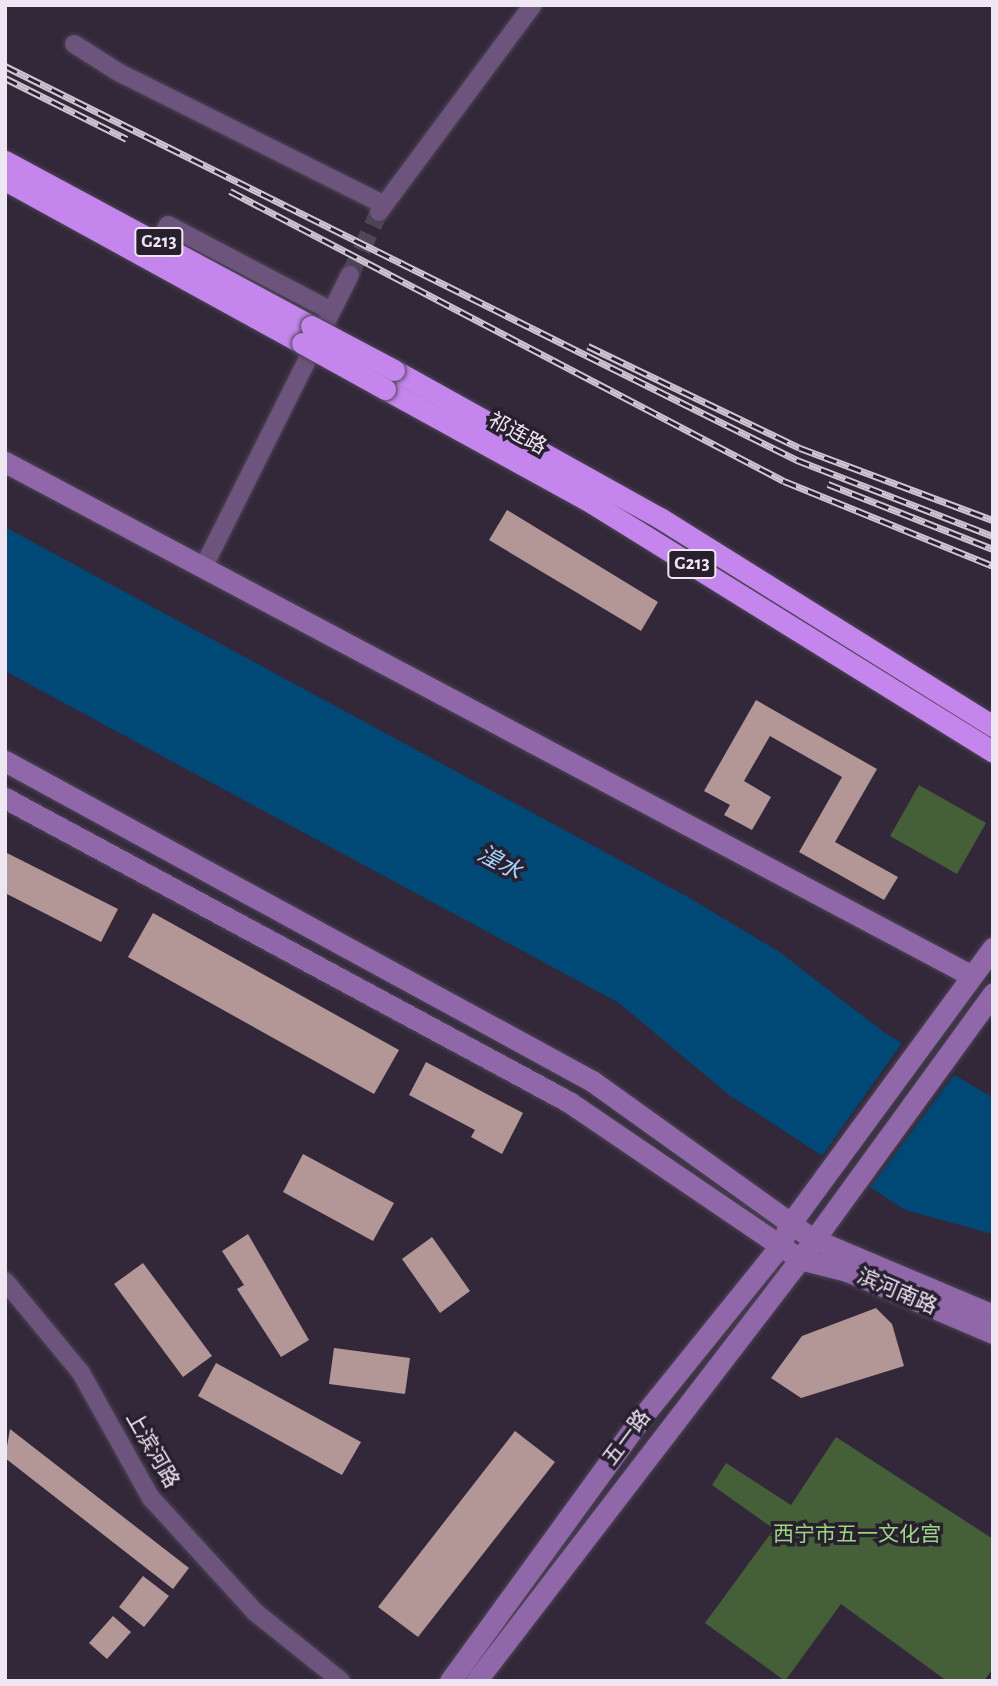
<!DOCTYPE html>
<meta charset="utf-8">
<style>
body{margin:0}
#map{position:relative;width:998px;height:1686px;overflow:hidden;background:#32283a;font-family:"Alegreya Sans","Noto Sans SC",sans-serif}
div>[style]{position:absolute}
.green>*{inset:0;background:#455f38}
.water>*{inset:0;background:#004875}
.pier>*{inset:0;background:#32283a}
.building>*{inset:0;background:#b39796}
.street-tunnel>*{height:18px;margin-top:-9px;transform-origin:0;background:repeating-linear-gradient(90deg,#4e4556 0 18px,transparent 0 27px)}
.roads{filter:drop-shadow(0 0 2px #4c4354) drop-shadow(0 0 2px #4c4354)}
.street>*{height:18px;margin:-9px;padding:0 9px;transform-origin:9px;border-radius:9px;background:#6d547d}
.secondary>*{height:21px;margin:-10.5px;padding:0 10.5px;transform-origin:10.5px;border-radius:10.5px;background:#9068aa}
.highway>*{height:21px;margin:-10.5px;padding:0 10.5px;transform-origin:10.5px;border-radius:10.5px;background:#c485ec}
.rail>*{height:7px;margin-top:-3.5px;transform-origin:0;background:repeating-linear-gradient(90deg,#281f2f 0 13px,#ccc5d2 0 26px);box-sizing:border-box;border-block:2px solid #ccc5d2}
.bridges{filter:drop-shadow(0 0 2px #4c4354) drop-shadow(0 0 2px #4c4354)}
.highway-bridge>*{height:21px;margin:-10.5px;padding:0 10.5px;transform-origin:10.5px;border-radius:10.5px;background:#c485ec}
span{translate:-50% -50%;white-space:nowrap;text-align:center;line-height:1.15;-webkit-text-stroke:7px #281f2f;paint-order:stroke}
.shield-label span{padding:2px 5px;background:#281f2f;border:2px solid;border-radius:5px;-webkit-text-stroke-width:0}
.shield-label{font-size:19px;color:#eee7f3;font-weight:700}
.street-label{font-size:21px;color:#eee7f3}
.park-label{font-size:21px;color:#9dd680}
.water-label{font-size:23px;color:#a4d4fe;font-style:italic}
.frame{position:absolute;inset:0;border:7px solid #eee7f3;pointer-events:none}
</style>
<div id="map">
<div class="green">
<i style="clip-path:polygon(919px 785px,986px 823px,957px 874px,890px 836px)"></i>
<i style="clip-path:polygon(836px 1437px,993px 1539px,993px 1668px,984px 1681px,947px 1681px,841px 1604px,785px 1681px,705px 1623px,774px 1529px,712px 1485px,726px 1463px,791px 1505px)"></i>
</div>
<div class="water">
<i style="clip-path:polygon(5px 527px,686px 896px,778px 951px,885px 1033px,993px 1098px,993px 1234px,905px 1210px,729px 1095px,619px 1003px,5px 671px)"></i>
</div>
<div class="pier">
<i style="clip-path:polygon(904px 1040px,956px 1072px,868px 1190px,820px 1159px)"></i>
</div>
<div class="building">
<i style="clip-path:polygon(507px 510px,658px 602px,641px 631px,489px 540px)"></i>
<i style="clip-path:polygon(756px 700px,877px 769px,835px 842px,898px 877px,884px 900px,799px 852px,842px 777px,770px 736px,744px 781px,771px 797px,752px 830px,724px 815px,730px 805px,704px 791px)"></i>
<i style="clip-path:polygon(5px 852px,118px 909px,101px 942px,5px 893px)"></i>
<i style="clip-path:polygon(153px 913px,399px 1050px,374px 1094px,128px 957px)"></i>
<i style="clip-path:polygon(426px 1062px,523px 1113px,502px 1154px,471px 1137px,475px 1130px,409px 1095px)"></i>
<i style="clip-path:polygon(303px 1154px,394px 1203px,373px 1241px,283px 1192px)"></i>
<i style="clip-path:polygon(248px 1234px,309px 1340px,281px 1357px,237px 1289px,244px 1285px,222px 1251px)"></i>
<i style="clip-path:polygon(432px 1237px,470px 1291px,440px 1313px,402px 1259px)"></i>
<i style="clip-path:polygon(143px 1263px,212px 1356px,183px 1377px,114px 1284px)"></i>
<i style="clip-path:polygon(876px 1308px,892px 1324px,904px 1366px,801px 1398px,771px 1378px,802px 1336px)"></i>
<i style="clip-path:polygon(334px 1348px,410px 1358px,405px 1394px,329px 1384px)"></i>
<i style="clip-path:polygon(216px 1363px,361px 1442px,342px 1475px,198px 1396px)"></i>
<i style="clip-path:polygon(10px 1429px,189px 1568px,173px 1589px,5px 1458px)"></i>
<i style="clip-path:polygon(515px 1431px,555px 1462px,418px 1637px,378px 1607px)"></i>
<i style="clip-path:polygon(143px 1576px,169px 1596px,144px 1627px,119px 1607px)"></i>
<i style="clip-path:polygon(113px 1616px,131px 1632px,107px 1659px,89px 1643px)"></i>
</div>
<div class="street-tunnel">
<i style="left:350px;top:275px;width:69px;rotate:-65.3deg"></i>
</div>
<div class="roads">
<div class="street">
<i style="left:74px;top:44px;width:52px;rotate:32.5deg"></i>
<i style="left:118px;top:72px;width:296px;rotate:26.5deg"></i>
<i style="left:379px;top:212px;width:258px;rotate:-53.4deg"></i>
<i style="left:159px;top:242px;width:19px;rotate:-62deg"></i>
<i style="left:168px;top:225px;width:184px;rotate:27.8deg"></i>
<i style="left:203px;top:568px;width:328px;rotate:-63.4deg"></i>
<i style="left:5px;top:1281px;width:119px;rotate:50.4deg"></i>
<i style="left:81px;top:1373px;width:143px;rotate:60.8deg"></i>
<i style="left:151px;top:1498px;width:154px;rotate:47.6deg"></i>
<i style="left:255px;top:1612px;width:110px;rotate:38.7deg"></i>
</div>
<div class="secondary">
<i style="left:5px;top:462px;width:1095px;rotate:27.99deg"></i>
<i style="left:5px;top:761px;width:669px;rotate:28.6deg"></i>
<i style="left:592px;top:1081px;width:272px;rotate:35.6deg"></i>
<i style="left:813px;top:1239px;width:195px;rotate:22.9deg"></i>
<i style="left:5px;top:798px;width:641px;rotate:28.32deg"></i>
<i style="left:569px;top:1102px;width:279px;rotate:34.2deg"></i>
<i style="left:800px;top:1259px;width:49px;rotate:14.3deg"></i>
<i style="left:847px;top:1271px;width:159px;rotate:23deg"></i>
<i style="left:450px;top:1681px;width:320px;rotate:-54deg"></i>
<i style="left:638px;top:1422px;width:226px;rotate:-51.1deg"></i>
<i style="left:780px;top:1246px;width:24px;rotate:-66deg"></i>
<i style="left:790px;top:1224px;width:343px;rotate:-53.7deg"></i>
<i style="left:476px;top:1681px;width:532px;rotate:-52.48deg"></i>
<i style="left:800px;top:1259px;width:329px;rotate:-54deg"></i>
</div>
<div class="highway">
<i style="left:5px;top:161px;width:348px;rotate:28.3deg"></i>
<i style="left:5px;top:180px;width:339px;rotate:28.8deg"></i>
<i style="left:394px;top:370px;width:304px;rotate:29.1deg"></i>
<i style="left:660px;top:518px;width:393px;rotate:32deg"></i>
<i style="left:385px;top:389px;width:236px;rotate:28.8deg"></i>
<i style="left:592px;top:503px;width:472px;rotate:31.8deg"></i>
</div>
</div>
<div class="rail">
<i style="left:5px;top:66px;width:885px;rotate:26.45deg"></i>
<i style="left:797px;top:460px;width:210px;rotate:21.2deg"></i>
<i style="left:5px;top:78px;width:136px;rotate:26.6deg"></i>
<i style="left:230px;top:191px;width:625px;rotate:27.63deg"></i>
<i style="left:784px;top:481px;width:226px;rotate:22.1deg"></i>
<i style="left:588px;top:346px;width:235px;rotate:25.7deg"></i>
<i style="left:800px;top:448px;width:206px;rotate:20.5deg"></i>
<i style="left:828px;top:484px;width:177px;rotate:21.5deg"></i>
</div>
<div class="bridges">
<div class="highway-bridge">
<i style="left:311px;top:326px;width:94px;rotate:27.9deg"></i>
<i style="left:302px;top:343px;width:95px;rotate:29deg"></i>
</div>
</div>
<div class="shield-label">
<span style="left:159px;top:242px">G213</span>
<span style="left:692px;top:564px">G213</span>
</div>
<div class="street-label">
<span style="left:517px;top:434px;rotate:29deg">祁连路</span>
<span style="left:897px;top:1292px;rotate:23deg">滨河南路</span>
<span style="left:627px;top:1438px;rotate:-53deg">五一路</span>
<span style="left:152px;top:1450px;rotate:60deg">上滨河路</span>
</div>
<div class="park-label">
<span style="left:857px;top:1535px">西宁市五一文化宫</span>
</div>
<div class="water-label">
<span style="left:499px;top:864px;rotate:28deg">湟水</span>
</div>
<div class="frame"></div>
</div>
